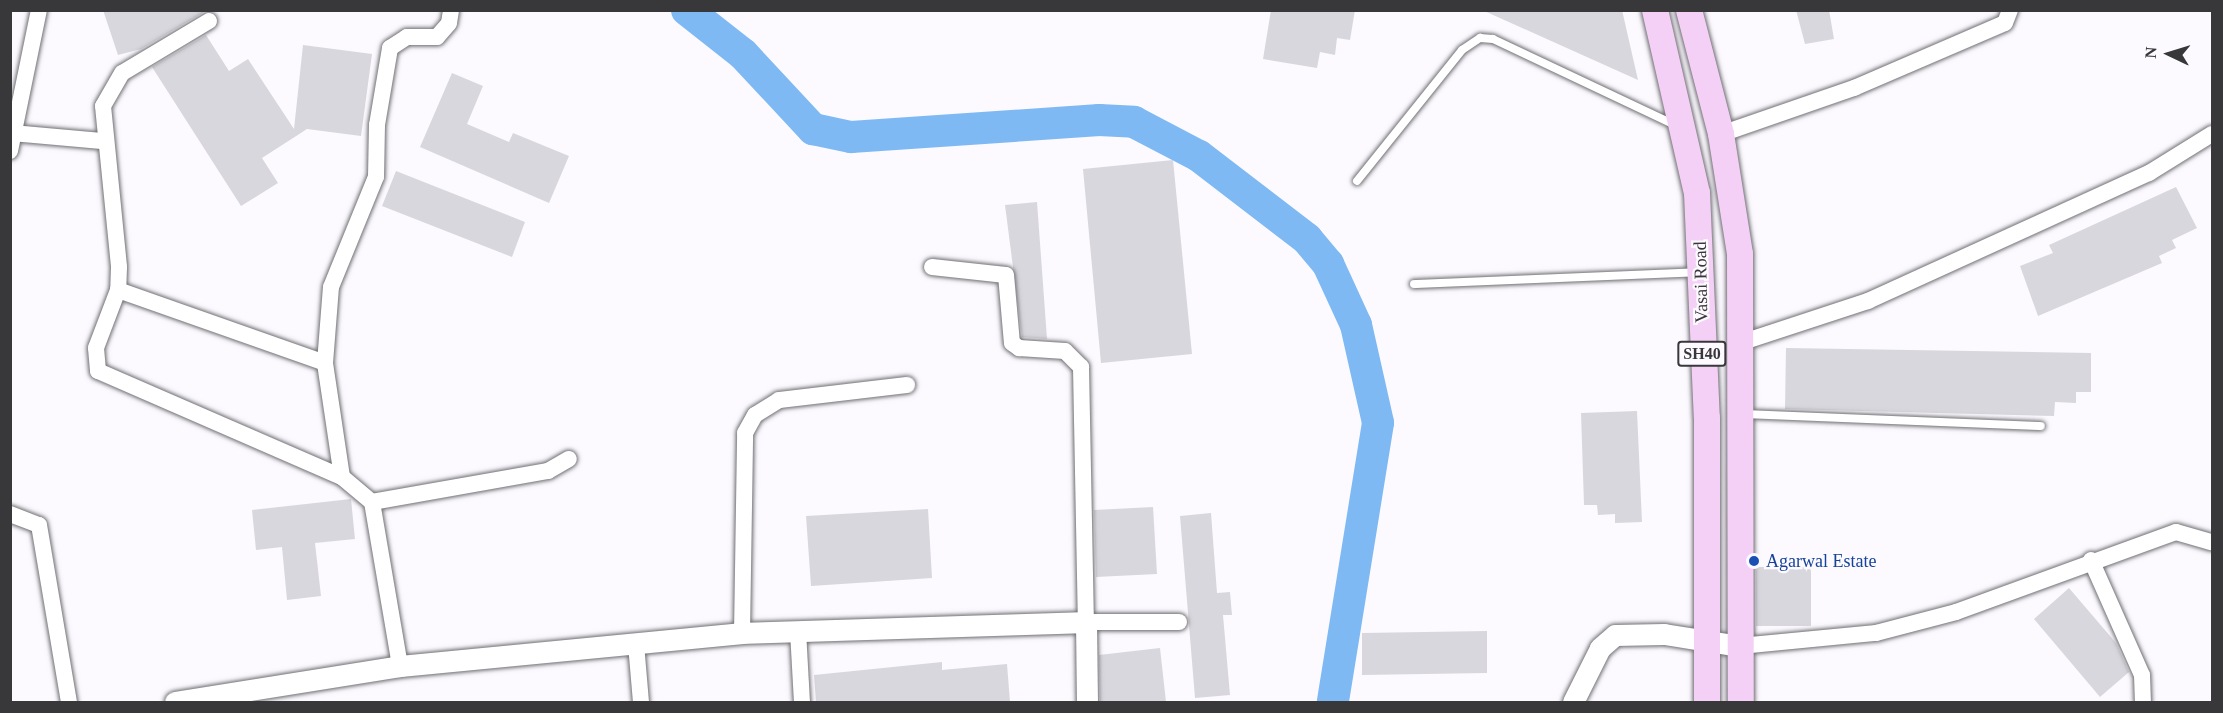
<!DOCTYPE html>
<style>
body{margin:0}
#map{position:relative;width:2223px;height:713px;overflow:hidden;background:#fcfaff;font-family:Georgia,serif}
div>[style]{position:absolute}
.river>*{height:32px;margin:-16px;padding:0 16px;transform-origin:16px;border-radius:16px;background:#7eb9f4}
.building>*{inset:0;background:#d7d7dd}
.roads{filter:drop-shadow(0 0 2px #706f74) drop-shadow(0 0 2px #706f74)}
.service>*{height:8px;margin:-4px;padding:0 4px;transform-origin:4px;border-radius:4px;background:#fff}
.minor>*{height:16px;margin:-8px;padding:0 8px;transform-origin:8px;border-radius:8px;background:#fff}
.tertiary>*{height:21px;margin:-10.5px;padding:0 10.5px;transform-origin:10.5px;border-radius:10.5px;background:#fff}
.primary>*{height:26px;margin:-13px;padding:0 13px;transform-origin:13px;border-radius:13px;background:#f4d0f7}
.dots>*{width:16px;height:16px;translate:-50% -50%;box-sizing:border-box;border:3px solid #fcfaff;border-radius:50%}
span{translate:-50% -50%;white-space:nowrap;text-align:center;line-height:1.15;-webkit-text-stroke:4.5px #fcfaff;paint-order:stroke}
.shield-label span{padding:2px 4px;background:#fcfaff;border:2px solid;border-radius:4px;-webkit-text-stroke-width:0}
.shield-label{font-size:16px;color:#383739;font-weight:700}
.street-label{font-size:18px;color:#383739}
.transit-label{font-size:18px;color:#164399}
.left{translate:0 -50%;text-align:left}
.frame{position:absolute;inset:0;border:12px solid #383739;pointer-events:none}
.north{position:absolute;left:2139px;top:24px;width:60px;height:60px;-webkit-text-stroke:4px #fcfaff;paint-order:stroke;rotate:274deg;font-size:16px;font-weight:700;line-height:24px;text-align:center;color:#383739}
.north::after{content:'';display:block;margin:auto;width:21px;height:27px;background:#383739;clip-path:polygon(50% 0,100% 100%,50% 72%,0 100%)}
</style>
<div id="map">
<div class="river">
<i style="left:687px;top:10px;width:71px;rotate:38.2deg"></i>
<i style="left:743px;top:54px;width:103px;rotate:47deg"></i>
<i style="left:813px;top:129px;width:39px;rotate:12deg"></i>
<i style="left:851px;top:137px;width:249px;rotate:-3.9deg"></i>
<i style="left:1099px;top:120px;width:35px;rotate:3deg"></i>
<i style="left:1134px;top:122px;width:73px;rotate:27.6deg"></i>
<i style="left:1199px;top:156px;width:136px;rotate:37.5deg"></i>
<i style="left:1307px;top:239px;width:33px;rotate:50deg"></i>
<i style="left:1328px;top:264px;width:67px;rotate:65.3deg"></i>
<i style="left:1356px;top:325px;width:100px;rotate:77.3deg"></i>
<i style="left:1378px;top:423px;width:283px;rotate:99.2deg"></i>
</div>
<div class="building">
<i style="clip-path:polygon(103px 10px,226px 10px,226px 11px,204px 12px,141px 49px,118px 55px)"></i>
<i style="clip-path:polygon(1271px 10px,1355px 10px,1350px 40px,1337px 38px,1335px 55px,1320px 52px,1317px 68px,1263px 59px)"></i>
<i style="clip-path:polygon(1482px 10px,1622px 10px,1638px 80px)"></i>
<i style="clip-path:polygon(1796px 10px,1829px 10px,1834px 39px,1805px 44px)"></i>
<i style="clip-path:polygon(206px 35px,229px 71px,248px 59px,294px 129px,303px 45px,372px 54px,361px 136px,307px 129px,262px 158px,278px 183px,241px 206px,152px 67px)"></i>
<i style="clip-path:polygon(452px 73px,483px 86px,467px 124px,509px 142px,513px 133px,569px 156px,549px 203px,420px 147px)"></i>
<i style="clip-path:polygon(1173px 160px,1192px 354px,1101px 363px,1083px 169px)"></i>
<i style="clip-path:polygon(396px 171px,525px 222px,512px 257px,382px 206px)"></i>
<i style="clip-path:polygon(2176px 187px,2197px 228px,2172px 240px,2176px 248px,2159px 256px,2162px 263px,2038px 316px,2020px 266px,2053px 253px,2049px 245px)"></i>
<i style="clip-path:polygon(1037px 202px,1047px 339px,1022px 337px,1005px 205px)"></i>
<i style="clip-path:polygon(1786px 348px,2091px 353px,2091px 392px,2076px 392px,2076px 403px,2055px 402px,2054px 416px,1785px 409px)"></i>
<i style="clip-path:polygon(1637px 411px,1642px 522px,1615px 523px,1615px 514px,1598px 515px,1597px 505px,1584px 505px,1581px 413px)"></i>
<i style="clip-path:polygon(351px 499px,355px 539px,315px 543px,321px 596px,287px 600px,282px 547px,256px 550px,252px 510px)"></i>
<i style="clip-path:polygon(1153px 507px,1157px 574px,1096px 577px,1094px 510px)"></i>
<i style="clip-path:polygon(928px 509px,932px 578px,811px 586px,806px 516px)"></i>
<i style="clip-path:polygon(1211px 513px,1217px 593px,1230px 592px,1232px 615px,1223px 615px,1230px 695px,1195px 698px,1180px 516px)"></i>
<i style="clip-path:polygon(1756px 567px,1811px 567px,1811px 626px,1756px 626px)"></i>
<i style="clip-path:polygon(2069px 588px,2116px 643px,2129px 672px,2100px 697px,2034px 619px)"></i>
<i style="clip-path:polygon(1487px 631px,1487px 673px,1362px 675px,1362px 633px)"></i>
<i style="clip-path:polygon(1160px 648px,1166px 702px,1100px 702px,1099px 655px)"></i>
<i style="clip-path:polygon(942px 662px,942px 670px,1007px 664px,1010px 702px,816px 702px,814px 675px)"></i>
</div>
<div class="roads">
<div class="service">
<i style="left:1357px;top:181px;width:168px;rotate:-51.3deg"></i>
<i style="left:1462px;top:50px;width:22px;rotate:-34deg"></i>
<i style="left:1480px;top:38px;width:13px;rotate:4deg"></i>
<i style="left:1493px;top:39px;width:204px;rotate:25.3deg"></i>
<i style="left:1414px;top:284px;width:285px;rotate:-2.4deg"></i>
<i style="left:1742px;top:414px;width:299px;rotate:2.3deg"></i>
</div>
<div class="minor">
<i style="left:209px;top:21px;width:101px;rotate:149.1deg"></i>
<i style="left:122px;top:73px;width:38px;rotate:120deg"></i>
<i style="left:103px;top:106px;width:162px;rotate:84.3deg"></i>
<i style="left:119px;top:267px;width:23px;rotate:92deg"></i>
<i style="left:118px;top:290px;width:62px;rotate:110.8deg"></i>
<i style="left:96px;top:348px;width:23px;rotate:85deg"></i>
<i style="left:98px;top:371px;width:266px;rotate:23.5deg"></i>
<i style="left:342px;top:477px;width:39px;rotate:40deg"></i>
<i style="left:372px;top:502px;width:166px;rotate:80.3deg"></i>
<i style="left:12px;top:133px;width:90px;rotate:5.1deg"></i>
<i style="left:1721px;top:134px;width:141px;rotate:-19.1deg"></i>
<i style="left:1854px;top:88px;width:164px;rotate:-23.3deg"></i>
<i style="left:2005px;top:23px;width:14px;rotate:-69deg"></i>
<i style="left:10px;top:151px;width:144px;rotate:-78.4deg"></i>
<i style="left:932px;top:267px;width:74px;rotate:6.2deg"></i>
<i style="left:1006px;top:275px;width:68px;rotate:85deg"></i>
<i style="left:1012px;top:343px;width:9px;rotate:36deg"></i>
<i style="left:1019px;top:348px;width:46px;rotate:3.7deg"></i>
<i style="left:1065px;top:351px;width:23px;rotate:45deg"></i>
<i style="left:1081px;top:367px;width:255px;rotate:88.9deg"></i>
<i style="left:1086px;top:622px;width:93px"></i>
<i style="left:118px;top:290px;width:219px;rotate:19.4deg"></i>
<i style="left:1740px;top:343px;width:135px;rotate:-18.2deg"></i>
<i style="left:1868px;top:301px;width:309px;rotate:-24.5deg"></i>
<i style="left:2149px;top:173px;width:74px;rotate:-31.8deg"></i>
<i style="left:342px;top:477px;width:115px;rotate:-98.5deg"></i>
<i style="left:325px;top:363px;width:76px;rotate:-85.5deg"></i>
<i style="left:331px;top:287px;width:119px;rotate:-67.8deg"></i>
<i style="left:376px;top:177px;width:52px;rotate:-88.9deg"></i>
<i style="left:377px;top:125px;width:78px;rotate:-80.4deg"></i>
<i style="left:390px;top:48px;width:20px;rotate:-33deg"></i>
<i style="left:407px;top:37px;width:30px"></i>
<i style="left:437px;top:37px;width:18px;rotate:-49deg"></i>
<i style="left:449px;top:23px;width:13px;rotate:-81deg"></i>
<i style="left:372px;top:502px;width:179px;rotate:-10deg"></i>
<i style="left:548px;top:471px;width:24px;rotate:-30deg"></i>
<i style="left:10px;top:514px;width:31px;rotate:21deg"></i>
<i style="left:39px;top:525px;width:180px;rotate:80.4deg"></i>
<i style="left:2091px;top:560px;width:126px;rotate:66.1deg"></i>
<i style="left:2142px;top:675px;width:27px;rotate:88deg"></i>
<i style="left:798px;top:631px;width:71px;rotate:86.8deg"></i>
<i style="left:742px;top:633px;width:200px;rotate:-89.1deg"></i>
<i style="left:745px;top:433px;width:21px;rotate:-61deg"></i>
<i style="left:755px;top:415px;width:28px;rotate:-32deg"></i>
<i style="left:779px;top:400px;width:129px;rotate:-6.7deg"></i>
<i style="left:636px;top:644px;width:58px;rotate:85.1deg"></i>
<i style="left:1740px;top:646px;width:137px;rotate:-5.5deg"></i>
<i style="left:1876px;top:633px;width:83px;rotate:-14.7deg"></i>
<i style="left:1956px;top:612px;width:234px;rotate:-20deg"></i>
<i style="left:2176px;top:532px;width:37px;rotate:16deg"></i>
</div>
<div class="tertiary">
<i style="left:175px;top:702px;width:228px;rotate:-9.1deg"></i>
<i style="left:400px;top:666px;width:344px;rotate:-5.5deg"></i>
<i style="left:742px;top:633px;width:344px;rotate:-1.8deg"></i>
<i style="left:1086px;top:622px;width:80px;rotate:89.3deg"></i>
<i style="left:1573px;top:702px;width:60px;rotate:-63.4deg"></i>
<i style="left:1600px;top:648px;width:20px;rotate:-41deg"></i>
<i style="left:1615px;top:635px;width:49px;rotate:-1.2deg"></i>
<i style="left:1664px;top:634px;width:77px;rotate:9deg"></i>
</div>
<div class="primary">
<i style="left:1655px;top:10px;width:188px;rotate:77.1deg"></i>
<i style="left:1697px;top:193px;width:225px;rotate:87.5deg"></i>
<i style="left:1707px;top:418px;width:284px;rotate:90deg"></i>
<i style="left:1689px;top:10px;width:128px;rotate:75.5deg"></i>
<i style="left:1721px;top:134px;width:121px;rotate:81deg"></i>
<i style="left:1740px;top:254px;width:448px;rotate:89.9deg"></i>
</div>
</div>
<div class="dots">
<i style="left:1754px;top:561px;background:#1a4fb4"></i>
</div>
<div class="shield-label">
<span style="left:1702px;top:354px">SH40</span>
</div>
<div class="street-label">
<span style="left:1701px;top:282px;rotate:-91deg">Vasai Road</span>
</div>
<div class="transit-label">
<span class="left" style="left:1766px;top:561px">Agarwal Estate</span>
</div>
<div class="frame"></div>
<div class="north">N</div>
</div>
